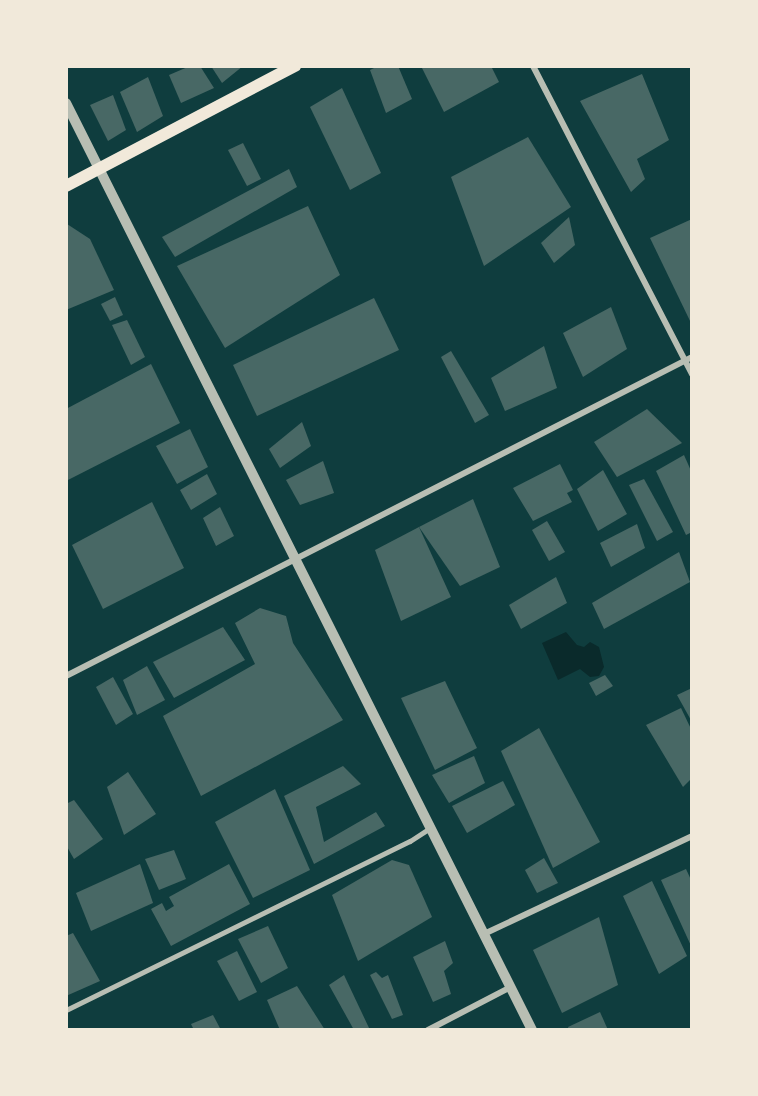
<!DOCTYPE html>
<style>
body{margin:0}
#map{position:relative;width:758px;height:1096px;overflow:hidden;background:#0f3d3e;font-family:"IBM Plex Serif",serif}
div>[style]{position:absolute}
.water>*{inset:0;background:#0a2a2b}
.building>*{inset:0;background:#486865}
.pedestrian>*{height:5px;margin:-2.5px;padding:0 2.5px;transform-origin:2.5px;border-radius:2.5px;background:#b8beb3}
.minor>*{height:6px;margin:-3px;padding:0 3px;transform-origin:3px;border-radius:3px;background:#b8beb3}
.tertiary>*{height:10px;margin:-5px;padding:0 5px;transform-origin:5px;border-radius:5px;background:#b8beb3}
.secondary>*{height:12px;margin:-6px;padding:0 6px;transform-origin:6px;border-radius:6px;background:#f1e9da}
span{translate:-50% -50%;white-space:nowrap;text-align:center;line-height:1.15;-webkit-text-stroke:4.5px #f1e9da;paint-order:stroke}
.frame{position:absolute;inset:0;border:68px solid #f1e9da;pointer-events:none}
</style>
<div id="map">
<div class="water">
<i style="clip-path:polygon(566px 632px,577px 645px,584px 647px,590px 642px,599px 647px,604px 667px,599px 676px,590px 677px,580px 669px,558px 680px,542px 643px)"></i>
</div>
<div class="building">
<i style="clip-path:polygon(190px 66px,200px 66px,214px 88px,181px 103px,169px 75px)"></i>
<i style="clip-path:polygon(211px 66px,243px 66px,222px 83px)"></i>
<i style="clip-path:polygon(378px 66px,398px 66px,412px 99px,386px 113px,370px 70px)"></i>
<i style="clip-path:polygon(421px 66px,491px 66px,499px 82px,444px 112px)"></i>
<i style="clip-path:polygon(642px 74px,669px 140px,637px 159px,645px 179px,631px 192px,580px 101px)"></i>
<i style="clip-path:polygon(148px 77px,163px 116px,137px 132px,120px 92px)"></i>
<i style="clip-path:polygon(342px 88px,381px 173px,350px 190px,310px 107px)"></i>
<i style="clip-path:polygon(113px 95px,126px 130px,108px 141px,90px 105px)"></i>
<i style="clip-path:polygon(528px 137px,571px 207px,484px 266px,451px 177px)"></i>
<i style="clip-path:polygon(243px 143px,261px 179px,247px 186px,228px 150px)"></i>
<i style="clip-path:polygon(289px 169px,297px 187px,175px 257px,162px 237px)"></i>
<i style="clip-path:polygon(308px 206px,340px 275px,225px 348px,177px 266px)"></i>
<i style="clip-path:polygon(569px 217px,575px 245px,554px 263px,541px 243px)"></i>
<i style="clip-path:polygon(692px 219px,692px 325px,650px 238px)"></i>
<i style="clip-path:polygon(67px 224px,90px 239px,114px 290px,66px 310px)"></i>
<i style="clip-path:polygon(115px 297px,123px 315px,110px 321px,101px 304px)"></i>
<i style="clip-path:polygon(374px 298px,399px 350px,257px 416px,233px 365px)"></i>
<i style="clip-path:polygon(611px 307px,627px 349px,583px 377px,563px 333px)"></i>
<i style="clip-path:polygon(127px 320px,145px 357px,131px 365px,112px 325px)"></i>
<i style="clip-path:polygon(544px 346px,557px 388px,505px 411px,491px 378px)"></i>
<i style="clip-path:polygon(451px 351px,489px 415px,475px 423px,441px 357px)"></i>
<i style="clip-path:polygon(151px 364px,180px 423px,66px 481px,66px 409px)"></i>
<i style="clip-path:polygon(647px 409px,682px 443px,617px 477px,594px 442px)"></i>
<i style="clip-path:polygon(302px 422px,311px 446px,280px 468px,269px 449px)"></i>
<i style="clip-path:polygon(190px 429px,208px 467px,177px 484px,156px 446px)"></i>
<i style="clip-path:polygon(684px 455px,692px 473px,692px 532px,686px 535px,656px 471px)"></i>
<i style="clip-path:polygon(323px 461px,334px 493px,300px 505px,286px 480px)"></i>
<i style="clip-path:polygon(560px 464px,573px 490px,567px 493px,572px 502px,533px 521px,513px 488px)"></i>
<i style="clip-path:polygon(603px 470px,627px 514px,598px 531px,577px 489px)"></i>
<i style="clip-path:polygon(207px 474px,217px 494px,191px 510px,180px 490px)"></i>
<i style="clip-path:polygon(644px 479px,673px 532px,657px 541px,629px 485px)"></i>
<i style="clip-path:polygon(473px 499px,500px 567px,460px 586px,419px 527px)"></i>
<i style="clip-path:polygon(152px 502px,184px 568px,103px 609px,72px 545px)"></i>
<i style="clip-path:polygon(220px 507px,234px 536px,216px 546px,203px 518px)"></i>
<i style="clip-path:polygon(547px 521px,565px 552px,549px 561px,532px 530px)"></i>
<i style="clip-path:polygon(637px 524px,645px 548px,611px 567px,600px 543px)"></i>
<i style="clip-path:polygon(419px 527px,451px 597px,401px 621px,375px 550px)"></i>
<i style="clip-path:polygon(679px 552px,690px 582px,604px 629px,592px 603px)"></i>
<i style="clip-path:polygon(556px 577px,567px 603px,521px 629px,509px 605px)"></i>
<i style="clip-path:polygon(260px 608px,286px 616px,293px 643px,343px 720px,201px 796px,163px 716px,255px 664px,235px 623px)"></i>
<i style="clip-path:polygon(223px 627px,245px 660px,174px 698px,153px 662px)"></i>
<i style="clip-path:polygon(147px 666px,165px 700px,137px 715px,123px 680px)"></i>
<i style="clip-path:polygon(605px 675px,613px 686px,596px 696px,589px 683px)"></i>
<i style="clip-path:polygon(113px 677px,133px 714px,116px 725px,96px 687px)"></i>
<i style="clip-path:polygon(445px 681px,477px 748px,435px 770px,401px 698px)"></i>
<i style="clip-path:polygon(692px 688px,692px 722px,677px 695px)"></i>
<i style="clip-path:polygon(681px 708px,692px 731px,692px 778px,683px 787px,646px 725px)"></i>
<i style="clip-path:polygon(539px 728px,600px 842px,553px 868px,501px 751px)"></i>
<i style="clip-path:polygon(474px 756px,485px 783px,449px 803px,432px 775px)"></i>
<i style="clip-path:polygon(343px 766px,361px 784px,316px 807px,324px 842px,376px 812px,385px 826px,314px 864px,284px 796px)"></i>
<i style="clip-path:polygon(128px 772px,156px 814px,124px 835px,107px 787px)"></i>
<i style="clip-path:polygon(503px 781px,515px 805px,467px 833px,452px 806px)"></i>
<i style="clip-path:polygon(275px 789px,310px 870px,253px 898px,215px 822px)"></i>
<i style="clip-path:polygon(74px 800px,103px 839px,74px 859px,66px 845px,66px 804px)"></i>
<i style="clip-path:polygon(174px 850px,186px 879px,159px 890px,145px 859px)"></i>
<i style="clip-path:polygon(544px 858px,558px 883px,537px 893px,525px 870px)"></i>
<i style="clip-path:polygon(392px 860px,409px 865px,432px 917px,358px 961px,332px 895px)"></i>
<i style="clip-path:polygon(140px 864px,153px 903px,91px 931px,76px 893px)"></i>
<i style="clip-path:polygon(229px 864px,250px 904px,171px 946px,151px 909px,162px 903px,166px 911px,174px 906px,169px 897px)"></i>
<i style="clip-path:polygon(686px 869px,692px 882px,692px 948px,661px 880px)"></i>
<i style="clip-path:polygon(652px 881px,687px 956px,659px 974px,623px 896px)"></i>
<i style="clip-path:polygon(599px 917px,618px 985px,562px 1013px,533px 950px)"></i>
<i style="clip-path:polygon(268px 926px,288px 968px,261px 983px,238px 939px)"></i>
<i style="clip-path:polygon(73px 933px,100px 981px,66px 996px,66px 936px)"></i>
<i style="clip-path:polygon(445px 941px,453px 963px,444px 971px,451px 994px,433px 1002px,413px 957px)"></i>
<i style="clip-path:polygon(237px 951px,257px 992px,239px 1001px,217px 961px)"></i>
<i style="clip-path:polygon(376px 972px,382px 978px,388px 975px,403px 1015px,392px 1019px,370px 975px)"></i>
<i style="clip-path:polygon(344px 975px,370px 1030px,354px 1030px,329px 985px)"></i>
<i style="clip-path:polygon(297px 986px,325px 1030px,280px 1030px,267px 1000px)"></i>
<i style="clip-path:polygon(600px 1012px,608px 1030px,569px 1030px,568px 1027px)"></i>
<i style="clip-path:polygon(213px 1015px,221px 1030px,194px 1030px,191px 1024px)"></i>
</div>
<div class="pedestrian">
<i style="left:66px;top:1010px;width:383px;rotate:-26.2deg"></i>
<i style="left:410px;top:841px;width:24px;rotate:-33deg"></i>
</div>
<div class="minor">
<i style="left:533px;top:66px;width:347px;rotate:62.7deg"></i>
<i style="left:66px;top:676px;width:703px;rotate:-27deg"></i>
<i style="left:486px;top:933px;width:228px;rotate:-25.2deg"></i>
<i style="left:428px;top:1030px;width:93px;rotate:-27.4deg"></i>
</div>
<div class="tertiary">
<i style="left:66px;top:103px;width:1038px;rotate:63.31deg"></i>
</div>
<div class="secondary">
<i style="left:66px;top:186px;width:259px;rotate:-27.7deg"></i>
</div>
<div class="frame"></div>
</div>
